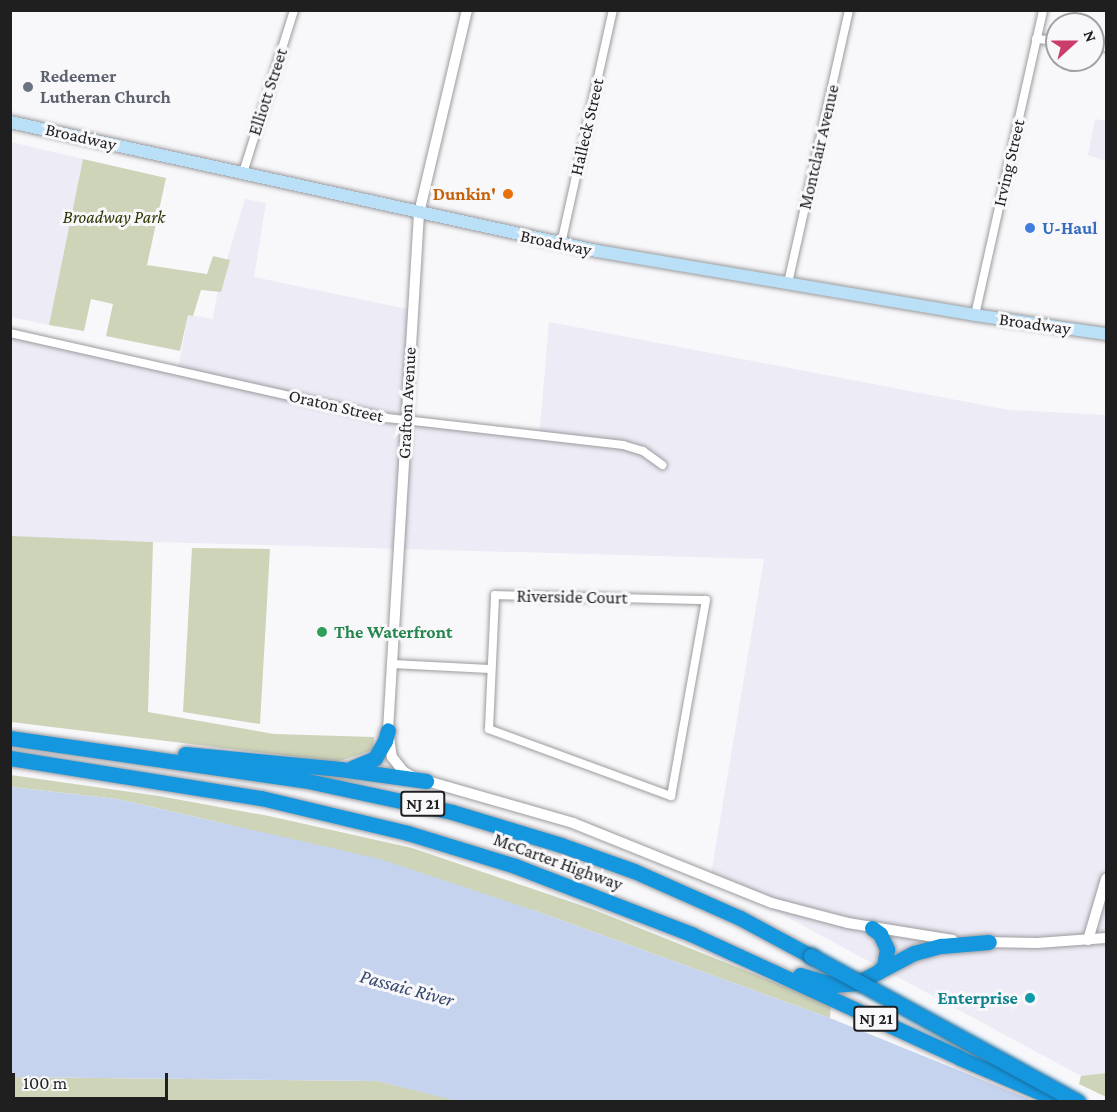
<!DOCTYPE html>
<style>
body{margin:0}
#map{position:relative;width:1117px;height:1112px;overflow:hidden;background:#f8f8fb;font-family:"Crimson Pro",serif}
div>[style]{position:absolute}
.built>*{inset:0;background:#ecebf6}
.green>*{inset:0;background:#ced4b8}
.water>*{inset:0;background:#c6d3ee}
.roads{filter:drop-shadow(0 0 2px #9c9b9e) drop-shadow(0 0 2px #9c9b9e)}
.minor>*{height:8px;margin:-4px;padding:0 4px;transform-origin:4px;border-radius:4px;background:#fff}
.tertiary>*{height:10px;margin:-5px;padding:0 5px;transform-origin:5px;border-radius:5px;background:#fff}
.secondary>*{height:12px;margin:-6px;padding:0 6px;transform-origin:6px;border-radius:6px;background:#b9e0f6}
.motorway>*{height:15px;margin:-7.5px;padding:0 7.5px;transform-origin:7.5px;border-radius:7.5px;background:#1597e0}
.bridges{filter:drop-shadow(0 0 2px #186d9d) drop-shadow(0 0 2px #186d9d)}
.motorway-bridge>*{height:15px;margin:-7.5px;padding:0 7.5px;transform-origin:7.5px;border-radius:7.5px;background:#1597e0}
.dots>*{width:16px;height:16px;translate:-50% -50%;box-sizing:border-box;border:3px solid #f8f8fb;border-radius:50%}
span{translate:-50% -50%;white-space:nowrap;text-align:center;line-height:1.15;-webkit-text-stroke:6px #f8f8fb;paint-order:stroke}
.shield-label span{padding:2px 4px;background:#f8f8fb;border:2px solid;border-radius:4px;-webkit-text-stroke-width:0}
.shield-label{font-size:16px;color:#1f1f20;font-weight:700}
.worship-label{font-size:18px;color:#5b616d;font-weight:700}
.left{translate:0 -50%;text-align:left}
.street-label{font-size:18px;color:#1f1f20}
.food-label{font-size:18px;color:#c56008;font-weight:700}
.right{translate:-100% -50%;text-align:right}
.park-label{font-size:18px;color:#2f3501;font-style:italic}
.shop-label{font-size:18px;color:#366cbe;font-weight:700}
.leisure-label{font-size:18px;color:#27864d;font-weight:700}
.culture-label{font-size:18px;color:#0d838f;font-weight:700}
.water-label{font-size:20px;color:#34476e;font-style:italic}
.frame{position:absolute;inset:0;border:12px solid #1f1f20;pointer-events:none}
.north{position:absolute;left:1045px;top:12px;width:60px;height:60px;box-sizing:border-box;background:#f8f8fb;border:2px solid #a1a1a3;border-radius:50%;rotate:69deg;font-size:16px;font-weight:700;line-height:24px;text-align:center;color:#1f1f20}
.north::after{content:'';display:block;margin:auto;width:21px;height:27px;background:#cb3d6a;clip-path:polygon(50% 0,100% 100%,50% 72%,0 100%)}
.scale{position:absolute;left:12px;top:1073px;width:156px;height:27px;box-sizing:border-box;border:3px solid #1f1f20;border-top:0;padding-left:8px;font-size:18px;line-height:21px;white-space:nowrap;color:#1f1f20;-webkit-text-stroke:4px #f8f8fb;paint-order:stroke}
</style>
<div id="map">
<div class="built">
<i style="clip-path:polygon(1095px 119px,1106px 121px,1106px 161px,1088px 155px)"></i>
<i style="clip-path:polygon(11px 142px,83px 159px,49px 325px,11px 317px)"></i>
<i style="clip-path:polygon(245px 199px,266px 203px,254px 277px,412px 310px,405px 422px,539px 439px,549px 322px,1009px 410px,1106px 415px,1106px 1073px,1081px 1076px,735px 889px,710px 880px,764px 559px,11px 538px,11px 334px,178px 370px,188px 315px,213px 319px,218px 289px)"></i>
</div>
<div class="green">
<i style="clip-path:polygon(83px 159px,166px 178px,147px 265px,207px 274px,213px 256px,230px 260px,221px 292px,201px 290px,193px 316px,188px 315px,180px 351px,106px 336px,113px 304px,91px 299px,84px 331px,49px 325px)"></i>
<i style="clip-path:polygon(11px 536px,153px 542px,148px 712px,274px 734px,374px 737px,373px 750px,337px 762px,11px 722px)"></i>
<i style="clip-path:polygon(192px 548px,270px 549px,260px 724px,183px 712px)"></i>
<i style="clip-path:polygon(11px 775px,159px 796px,269px 816px,412px 848px,592px 909px,831px 1005px,830px 1018px,536px 911px,222px 823px,117px 799px,11px 787px)"></i>
<i style="clip-path:polygon(1106px 1073px,1106px 1097px,1079px 1084px,1081px 1076px)"></i>
<i style="clip-path:polygon(11px 1077px,377px 1081px,461px 1101px,11px 1102px)"></i>
</div>
<div class="water">
<i style="clip-path:polygon(11px 787px,117px 799px,380px 859px,536px 911px,830px 1018px,1034px 1101px,461px 1102px,377px 1081px,11px 1077px)"></i>
</div>
<div class="roads">
<div class="minor">
<i style="left:1036px;top:39px;width:21px;rotate:5deg"></i>
<i style="left:1093px;top:46px;width:13px;rotate:4deg"></i>
<i style="left:243px;top:173px;width:171px;rotate:-72.6deg"></i>
<i style="left:561px;top:244px;width:240px;rotate:-77.5deg"></i>
<i style="left:788px;top:283px;width:280px;rotate:-77.4deg"></i>
<i style="left:975px;top:315px;width:312px;rotate:-77.4deg"></i>
<i style="left:10px;top:333px;width:386px;rotate:12.7deg"></i>
<i style="left:387px;top:418px;width:238px;rotate:6.5deg"></i>
<i style="left:623px;top:445px;width:21px;rotate:17deg"></i>
<i style="left:643px;top:451px;width:24px;rotate:36deg"></i>
<i style="left:495px;top:595px;width:211px;rotate:1.4deg"></i>
<i style="left:706px;top:600px;width:199px;rotate:100.1deg"></i>
<i style="left:671px;top:796px;width:194px;rotate:-159.8deg"></i>
<i style="left:489px;top:729px;width:134px;rotate:-87.4deg"></i>
<i style="left:392px;top:664px;width:98px;rotate:2.9deg"></i>
</div>
<div class="tertiary">
<i style="left:467px;top:10px;width:209px;rotate:103.3deg"></i>
<i style="left:419px;top:213px;width:518px;rotate:93.43deg"></i>
<i style="left:388px;top:730px;width:27px;rotate:82deg"></i>
<i style="left:392px;top:757px;width:18px;rotate:52deg"></i>
<i style="left:403px;top:771px;width:12px;rotate:31deg"></i>
<i style="left:413px;top:777px;width:166px;rotate:16deg"></i>
<i style="left:573px;top:823px;width:214px;rotate:21.9deg"></i>
<i style="left:772px;top:903px;width:79px;rotate:14.7deg"></i>
<i style="left:848px;top:923px;width:106px;rotate:9.2deg"></i>
<i style="left:1088px;top:940px;width:64px;rotate:-73.6deg"></i>
<i style="left:984px;top:942px;width:53px;rotate:1.1deg"></i>
<i style="left:1037px;top:943px;width:69px;rotate:-4.1deg"></i>
</div>
<div class="secondary">
<i style="left:10px;top:122px;width:601px;rotate:12.39deg"></i>
<i style="left:597px;top:251px;width:383px;rotate:9.6deg"></i>
<i style="left:975px;top:315px;width:132px;rotate:8.3deg"></i>
</div>
<div class="motorway">
<i style="left:10px;top:738px;width:296px;rotate:8.2deg"></i>
<i style="left:303px;top:780px;width:152px;rotate:12.1deg"></i>
<i style="left:452px;top:812px;width:114px;rotate:16.8deg"></i>
<i style="left:561px;top:845px;width:77px;rotate:19.6deg"></i>
<i style="left:634px;top:871px;width:116px;rotate:23.9deg"></i>
<i style="left:740px;top:918px;width:81px;rotate:28.2deg"></i>
<i style="left:185px;top:754px;width:156px;rotate:5.5deg"></i>
<i style="left:340px;top:769px;width:87px;rotate:7.9deg"></i>
<i style="left:10px;top:758px;width:254px;rotate:9.1deg"></i>
<i style="left:261px;top:798px;width:151px;rotate:13.4deg"></i>
<i style="left:408px;top:833px;width:112px;rotate:17.1deg"></i>
<i style="left:515px;top:866px;width:189px;rotate:21.1deg"></i>
<i style="left:691px;top:934px;width:296px;rotate:24.7deg"></i>
<i style="left:960px;top:1058px;width:111px;rotate:23.3deg"></i>
<i style="left:352px;top:768px;width:25px;rotate:-23deg"></i>
<i style="left:375px;top:758px;width:20px;rotate:-60deg"></i>
<i style="left:385px;top:741px;width:11px;rotate:-75deg"></i>
<i style="left:872px;top:928px;width:10px;rotate:37deg"></i>
<i style="left:880px;top:934px;width:17px;rotate:65deg"></i>
<i style="left:887px;top:949px;width:17px;rotate:100deg"></i>
<i style="left:884px;top:966px;width:8px;rotate:135deg"></i>
<i style="left:800px;top:975px;width:35px;rotate:16deg"></i>
<i style="left:834px;top:985px;width:23px;rotate:-5deg"></i>
<i style="left:857px;top:983px;width:64px;rotate:-27.8deg"></i>
<i style="left:914px;top:953px;width:28px;rotate:-15deg"></i>
<i style="left:941px;top:946px;width:48px;rotate:-4.8deg"></i>
</div>
</div>
<div class="bridges">
<div class="motorway-bridge">
<i style="left:811px;top:956px;width:304px;rotate:28.7deg"></i>
</div>
</div>
<div class="dots">
<i style="left:28px;top:87px;background:#6b7280"></i>
<i style="left:508px;top:194px;background:#e8710a"></i>
<i style="left:1030px;top:228px;background:#3f7fe0"></i>
<i style="left:322px;top:632px;background:#2e9e5b"></i>
<i style="left:1030px;top:998px;background:#0f9aa8"></i>
</div>
<div class="shield-label">
<span style="left:423px;top:804px">NJ 21</span>
<span style="left:876px;top:1019px">NJ 21</span>
</div>
<div class="worship-label">
<span class="left" style="left:40px;top:87px">Redeemer<br>Lutheran Church</span>
</div>
<div class="street-label">
<span style="left:268px;top:92px;rotate:-72deg">Elliott Street</span>
<span style="left:587px;top:127px;rotate:-77deg">Halleck Street</span>
<span style="left:81px;top:137px;rotate:13deg">Broadway</span>
<span style="left:819px;top:147px;rotate:-77deg">Montclair Avenue</span>
<span style="left:1009px;top:163px;rotate:-77deg">Irving Street</span>
<span style="left:556px;top:243px;rotate:12deg">Broadway</span>
<span style="left:1035px;top:324px;rotate:8deg">Broadway</span>
<span style="left:407px;top:403px;rotate:-87deg">Grafton Avenue</span>
<span style="left:336px;top:406px;rotate:13deg">Oraton Street</span>
<span style="left:572px;top:597px;rotate:1deg">Riverside Court</span>
<span style="left:558px;top:862px;rotate:20deg">McCarter Highway</span>
</div>
<div class="food-label">
<span class="right" style="left:496px;top:194px">Dunkin'</span>
</div>
<div class="park-label">
<span style="left:114px;top:217px">Broadway Park</span>
</div>
<div class="shop-label">
<span class="left" style="left:1042px;top:228px">U-Haul</span>
</div>
<div class="leisure-label">
<span class="left" style="left:334px;top:632px">The Waterfront</span>
</div>
<div class="culture-label">
<span class="right" style="left:1018px;top:998px">Enterprise</span>
</div>
<div class="water-label">
<span style="left:407px;top:988px;rotate:15deg">Passaic River</span>
</div>
<div class="frame"></div>
<div class="north">N</div>
<div class="scale">100 m</div>
</div>
